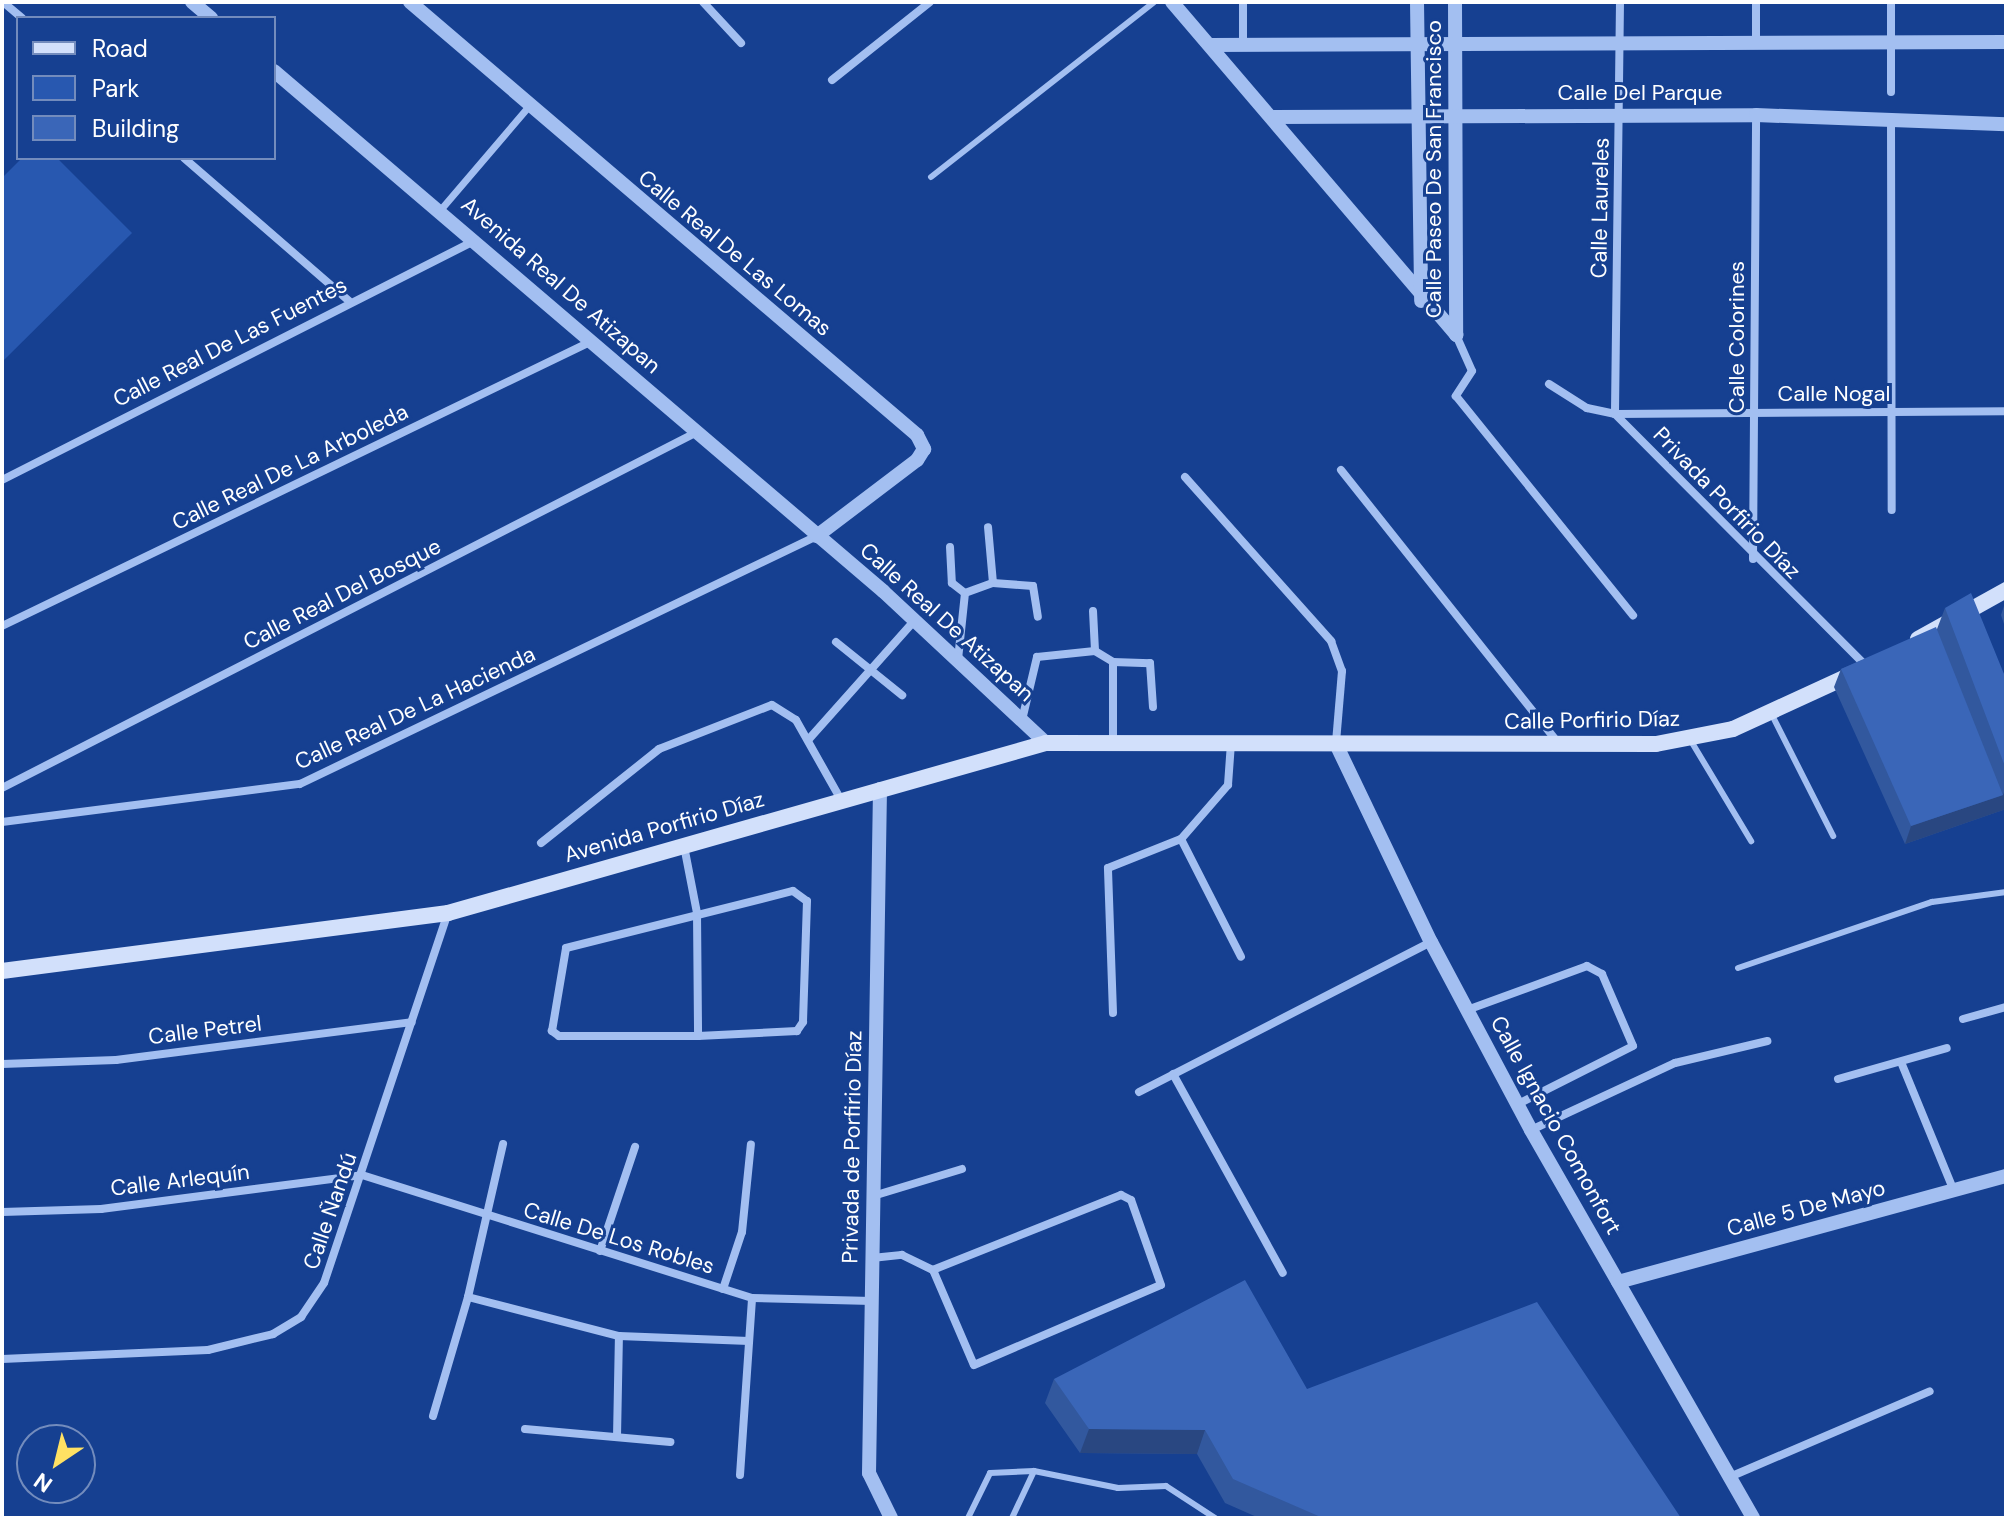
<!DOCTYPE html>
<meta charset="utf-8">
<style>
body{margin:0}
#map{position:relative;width:2008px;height:1520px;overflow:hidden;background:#164091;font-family:"DM Sans",sans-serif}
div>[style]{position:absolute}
.green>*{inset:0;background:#2858b0}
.service>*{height:6px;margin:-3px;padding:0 3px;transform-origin:3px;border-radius:3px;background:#a3bff1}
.pedestrian>*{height:7px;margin:-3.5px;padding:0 3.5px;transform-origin:3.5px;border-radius:3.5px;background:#a3bff1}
.minor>*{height:8px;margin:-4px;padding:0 4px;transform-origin:4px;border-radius:4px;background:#a3bff1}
.tertiary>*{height:14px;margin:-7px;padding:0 7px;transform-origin:7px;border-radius:7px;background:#a3bff1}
.secondary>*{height:16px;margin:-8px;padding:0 8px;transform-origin:8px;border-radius:8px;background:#d2e0fb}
.wall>*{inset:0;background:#32589e}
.shaded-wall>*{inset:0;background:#294781}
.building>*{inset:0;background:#3a66b8}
span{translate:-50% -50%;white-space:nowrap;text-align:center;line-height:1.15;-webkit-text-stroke:6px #164091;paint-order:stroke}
.street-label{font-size:22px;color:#fff}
.frame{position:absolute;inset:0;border:4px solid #fff;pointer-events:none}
.legend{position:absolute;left:16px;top:16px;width:260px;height:144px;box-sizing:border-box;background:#164091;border:2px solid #738cbd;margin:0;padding:10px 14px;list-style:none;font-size:24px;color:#fff}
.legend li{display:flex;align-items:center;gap:16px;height:40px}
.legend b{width:40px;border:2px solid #738cbd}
.north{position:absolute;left:16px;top:1424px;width:80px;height:80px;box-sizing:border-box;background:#164091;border:2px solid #738cbd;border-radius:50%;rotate:215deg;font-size:22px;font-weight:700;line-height:32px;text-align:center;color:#fff}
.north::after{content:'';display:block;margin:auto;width:28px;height:36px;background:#ffe163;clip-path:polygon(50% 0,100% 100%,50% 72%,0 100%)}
</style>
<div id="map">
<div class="green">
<i style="clip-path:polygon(22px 158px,57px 158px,132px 233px,2px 362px,2px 178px)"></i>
</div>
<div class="service">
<i style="left:931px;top:177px;width:283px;rotate:-38.1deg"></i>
<i style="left:1771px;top:713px;width:138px;rotate:63.2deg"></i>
<i style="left:1691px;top:741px;width:117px;rotate:59deg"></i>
<i style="left:1738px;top:968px;width:205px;rotate:-18.8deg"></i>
<i style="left:1932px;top:902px;width:75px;rotate:-7.7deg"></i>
<i style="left:968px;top:1518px;width:50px;rotate:-63.9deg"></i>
<i style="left:990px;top:1473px;width:44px;rotate:-2.6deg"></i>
<i style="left:1034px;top:1471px;width:86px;rotate:11.4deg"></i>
<i style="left:1118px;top:1488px;width:48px;rotate:-2.4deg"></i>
<i style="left:1166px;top:1486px;width:59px;rotate:33.1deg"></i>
<i style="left:1012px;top:1518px;width:52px;rotate:-64.9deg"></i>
</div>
<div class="pedestrian">
<i style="left:440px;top:210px;width:135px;rotate:-49.5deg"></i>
</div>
<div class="minor">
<i style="left:3px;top:2px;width:25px;rotate:40deg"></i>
<i style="left:703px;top:2px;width:56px;rotate:47.2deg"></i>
<i style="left:1620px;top:2px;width:412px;rotate:90.7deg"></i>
<i style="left:1615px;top:414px;width:391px;rotate:-0.4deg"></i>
<i style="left:1756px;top:2px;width:41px;rotate:90deg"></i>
<i style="left:1243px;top:42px;width:40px;rotate:-90deg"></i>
<i style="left:832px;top:80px;width:125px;rotate:-38.5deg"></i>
<i style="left:1891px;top:92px;width:90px;rotate:-90deg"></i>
<i style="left:1891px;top:119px;width:391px;rotate:89.9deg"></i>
<i style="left:184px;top:158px;width:218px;rotate:40.9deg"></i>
<i style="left:1456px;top:335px;width:39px;rotate:66deg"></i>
<i style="left:1472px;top:371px;width:30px;rotate:123deg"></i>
<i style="left:1456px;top:396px;width:282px;rotate:51.1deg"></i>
<i style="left:1549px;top:384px;width:45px;rotate:32.3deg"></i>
<i style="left:1587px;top:408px;width:29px;rotate:12deg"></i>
<i style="left:1615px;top:414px;width:357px;rotate:45.1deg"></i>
<i style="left:1341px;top:470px;width:347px;rotate:51.5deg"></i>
<i style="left:1185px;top:477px;width:220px;rotate:48.3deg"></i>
<i style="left:1331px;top:641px;width:32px;rotate:70deg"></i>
<i style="left:1342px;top:671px;width:72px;rotate:94.8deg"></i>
<i style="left:2px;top:480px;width:531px;rotate:-26.85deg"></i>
<i style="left:950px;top:547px;width:36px;rotate:87deg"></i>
<i style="left:952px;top:583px;width:16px;rotate:38deg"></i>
<i style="left:965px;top:593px;width:67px;rotate:96deg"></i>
<i style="left:1753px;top:559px;width:444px;rotate:-89.6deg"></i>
<i style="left:993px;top:583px;width:40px;rotate:4.3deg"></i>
<i style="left:1033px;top:586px;width:31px;rotate:81deg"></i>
<i style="left:965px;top:593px;width:30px;rotate:-20deg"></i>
<i style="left:993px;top:583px;width:56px;rotate:-95.1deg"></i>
<i style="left:1093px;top:611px;width:40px;rotate:87.1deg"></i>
<i style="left:2px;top:626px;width:655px;rotate:-25.78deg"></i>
<i style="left:836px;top:642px;width:85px;rotate:38.8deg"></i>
<i style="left:1113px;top:662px;width:37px;rotate:2deg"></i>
<i style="left:1150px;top:663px;width:44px;rotate:86.1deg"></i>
<i style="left:1022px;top:720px;width:65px;rotate:-76.6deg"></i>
<i style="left:1037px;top:657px;width:58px;rotate:-5.9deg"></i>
<i style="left:1095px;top:651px;width:21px;rotate:31deg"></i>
<i style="left:1113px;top:662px;width:81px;rotate:90deg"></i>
<i style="left:809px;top:739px;width:159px;rotate:-48.3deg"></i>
<i style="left:1231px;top:743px;width:42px;rotate:94.1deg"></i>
<i style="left:1228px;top:785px;width:72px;rotate:131deg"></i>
<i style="left:1181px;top:839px;width:132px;rotate:63deg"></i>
<i style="left:2px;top:788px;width:781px;rotate:-27.12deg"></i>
<i style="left:2px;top:822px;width:300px;rotate:-7.3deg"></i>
<i style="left:300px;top:784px;width:573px;rotate:-25.63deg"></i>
<i style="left:541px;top:843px;width:151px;rotate:-38.5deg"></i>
<i style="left:659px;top:749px;width:121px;rotate:-21.3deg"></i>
<i style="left:772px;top:705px;width:28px;rotate:32deg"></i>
<i style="left:796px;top:720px;width:92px;rotate:60.6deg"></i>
<i style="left:684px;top:846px;width:68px;rotate:79deg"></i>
<i style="left:697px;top:913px;width:123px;rotate:89.5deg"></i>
<i style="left:793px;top:891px;width:17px;rotate:36deg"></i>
<i style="left:807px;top:901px;width:121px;rotate:91.9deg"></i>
<i style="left:803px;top:1022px;width:11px;rotate:124deg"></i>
<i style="left:797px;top:1031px;width:99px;rotate:177.1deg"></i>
<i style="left:698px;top:1036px;width:139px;rotate:180deg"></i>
<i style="left:559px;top:1036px;width:9px;rotate:-144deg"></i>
<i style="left:552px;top:1031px;width:84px;rotate:-80.4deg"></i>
<i style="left:566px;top:948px;width:234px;rotate:-14.1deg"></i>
<i style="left:1467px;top:1010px;width:128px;rotate:-20.1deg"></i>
<i style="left:1587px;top:966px;width:17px;rotate:28deg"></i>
<i style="left:1602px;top:974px;width:78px;rotate:66.7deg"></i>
<i style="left:1633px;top:1046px;width:129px;rotate:153.2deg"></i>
<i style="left:1113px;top:1013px;width:145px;rotate:-92deg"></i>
<i style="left:1108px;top:868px;width:79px;rotate:-21.7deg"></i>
<i style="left:1963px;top:1019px;width:45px;rotate:-15.6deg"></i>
<i style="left:1901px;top:1062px;width:139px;rotate:67.7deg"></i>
<i style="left:2px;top:1064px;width:114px;rotate:-2deg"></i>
<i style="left:116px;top:1060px;width:298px;rotate:-7.3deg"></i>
<i style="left:1173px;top:1074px;width:227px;rotate:61.1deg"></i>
<i style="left:1838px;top:1079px;width:113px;rotate:-15.9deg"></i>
<i style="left:1139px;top:1092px;width:328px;rotate:-27.2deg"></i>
<i style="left:1531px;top:1130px;width:159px;rotate:-25deg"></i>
<i style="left:1675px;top:1063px;width:95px;rotate:-13.4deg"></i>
<i style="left:873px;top:1196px;width:93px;rotate:-16.9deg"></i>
<i style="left:2px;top:1212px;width:99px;rotate:-1.7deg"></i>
<i style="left:101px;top:1209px;width:263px;rotate:-7.4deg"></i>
<i style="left:362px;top:1175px;width:409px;rotate:17.5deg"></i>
<i style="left:752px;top:1298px;width:120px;rotate:1.4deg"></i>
<i style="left:600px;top:1251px;width:110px;rotate:-71.4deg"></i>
<i style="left:872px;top:1258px;width:30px;rotate:-6deg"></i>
<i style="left:902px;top:1255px;width:34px;rotate:26deg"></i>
<i style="left:933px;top:1270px;width:103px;rotate:66.7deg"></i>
<i style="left:974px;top:1365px;width:203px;rotate:-23.2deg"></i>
<i style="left:1161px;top:1285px;width:90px;rotate:-109.4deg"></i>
<i style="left:1131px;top:1200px;width:11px;rotate:-153deg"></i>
<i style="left:1121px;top:1195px;width:202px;rotate:158.3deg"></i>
<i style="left:723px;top:1289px;width:60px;rotate:-71.6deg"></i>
<i style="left:742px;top:1232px;width:88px;rotate:-84.2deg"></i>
<i style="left:468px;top:1297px;width:156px;rotate:14.5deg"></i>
<i style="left:619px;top:1336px;width:130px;rotate:2.2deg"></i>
<i style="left:2px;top:1359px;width:206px;rotate:-2.5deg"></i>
<i style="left:208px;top:1350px;width:67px;rotate:-13.8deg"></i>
<i style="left:273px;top:1334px;width:33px;rotate:-31deg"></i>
<i style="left:301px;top:1317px;width:41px;rotate:-55.9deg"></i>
<i style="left:324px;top:1283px;width:390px;rotate:-71.5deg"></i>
<i style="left:433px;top:1416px;width:124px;rotate:-73.6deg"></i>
<i style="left:468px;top:1297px;width:157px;rotate:-77.1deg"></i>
<i style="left:525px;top:1429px;width:146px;rotate:5.1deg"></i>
<i style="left:617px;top:1437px;width:101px;rotate:-88.9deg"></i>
<i style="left:740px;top:1475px;width:177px;rotate:-86.1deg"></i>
<i style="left:1732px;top:1476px;width:215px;rotate:-23.2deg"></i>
</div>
<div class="tertiary">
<i style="left:192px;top:2px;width:25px;rotate:40deg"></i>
<i style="left:410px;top:2px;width:667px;rotate:40.5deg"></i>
<i style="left:917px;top:435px;width:16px;rotate:63deg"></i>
<i style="left:924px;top:449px;width:13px;rotate:122deg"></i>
<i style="left:917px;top:460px;width:126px;rotate:142.8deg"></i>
<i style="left:1172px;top:2px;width:438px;rotate:49.5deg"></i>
<i style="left:1417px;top:2px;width:299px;rotate:89.2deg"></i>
<i style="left:1455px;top:2px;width:333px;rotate:89.8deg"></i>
<i style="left:1210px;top:45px;width:796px;rotate:-0.22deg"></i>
<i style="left:274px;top:71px;width:801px;rotate:40.49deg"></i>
<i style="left:883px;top:591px;width:223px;rotate:43deg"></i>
<i style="left:1274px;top:117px;width:482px;rotate:-0.2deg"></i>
<i style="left:1756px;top:115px;width:250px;rotate:2.1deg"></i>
<i style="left:1336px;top:744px;width:220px;rotate:64.4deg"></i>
<i style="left:1431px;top:942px;width:213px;rotate:62deg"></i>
<i style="left:1531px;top:1130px;width:447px;rotate:60.2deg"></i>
<i style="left:880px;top:789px;width:684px;rotate:90.92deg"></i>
<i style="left:869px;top:1473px;width:50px;rotate:63.9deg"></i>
<i style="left:1618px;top:1282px;width:402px;rotate:-15.3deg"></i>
</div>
<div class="secondary">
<i style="left:1918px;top:639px;width:101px;rotate:-29.1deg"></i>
<i style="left:2px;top:971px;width:450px;rotate:-7.4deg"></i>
<i style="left:448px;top:913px;width:622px;rotate:-15.87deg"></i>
<i style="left:1046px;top:743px;width:610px;rotate:0.09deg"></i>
<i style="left:1656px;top:744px;width:78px;rotate:-11deg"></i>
<i style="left:1733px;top:729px;width:134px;rotate:-24.7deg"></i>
</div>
<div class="wall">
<i style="clip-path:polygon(2006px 600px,2006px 630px,2001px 615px)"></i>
<i style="clip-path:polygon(1945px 608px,2004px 674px,2006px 673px,2006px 809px,1905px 844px,1834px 687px,1841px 669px,1937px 629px)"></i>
<i style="clip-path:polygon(1054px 1379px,1307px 1389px,1681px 1518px,1259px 1518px,1225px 1503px,1197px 1454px,1080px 1453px,1045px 1403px)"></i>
</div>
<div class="shaded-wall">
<i style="clip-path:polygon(2006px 787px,2006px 809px,1905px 844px,1911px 826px,2003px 795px)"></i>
<i style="clip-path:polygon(1089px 1429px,1205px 1430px,1197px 1454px,1080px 1453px)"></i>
</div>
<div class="building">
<i style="clip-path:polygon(1971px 593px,2004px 674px,2006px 673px,2006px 769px,1945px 608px)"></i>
<i style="clip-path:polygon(1936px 627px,2003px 795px,1911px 826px,1841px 669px)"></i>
<i style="clip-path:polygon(1245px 1280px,1307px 1389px,1537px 1302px,1681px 1518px,1323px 1518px,1233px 1479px,1205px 1430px,1089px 1429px,1054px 1379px)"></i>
</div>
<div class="street-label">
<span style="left:1640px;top:93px">Calle Del Parque</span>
<span style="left:1434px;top:169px;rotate:-90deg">Calle Paseo De San Francisco</span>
<span style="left:1600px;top:208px;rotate:-89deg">Calle Laureles</span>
<span style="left:735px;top:253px;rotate:40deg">Calle Real De Las Lomas</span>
<span style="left:561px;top:285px;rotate:41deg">Avenida Real De Atizapan</span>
<span style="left:1737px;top:337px;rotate:-90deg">Calle Colorines</span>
<span style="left:230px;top:342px;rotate:-27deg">Calle Real De Las Fuentes</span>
<span style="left:1834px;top:394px">Calle Nogal</span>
<span style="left:290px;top:467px;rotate:-26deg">Calle Real De La Arboleda</span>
<span style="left:1727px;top:503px;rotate:46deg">Privada Porfirio Díaz</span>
<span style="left:342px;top:594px;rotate:-27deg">Calle Real Del Bosque</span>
<span style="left:947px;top:622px;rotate:42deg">Calle Real De Atizapan</span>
<span style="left:415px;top:708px;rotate:-25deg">Calle Real De La Hacienda</span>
<span style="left:1592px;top:720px;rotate:-1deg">Calle Porfirio Díaz</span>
<span style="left:664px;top:827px;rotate:-16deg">Avenida Porfirio Díaz</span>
<span style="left:205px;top:1030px;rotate:-7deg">Calle Petrel</span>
<span style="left:1556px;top:1125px;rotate:61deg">Calle Ignacio Comonfort</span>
<span style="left:852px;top:1147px;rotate:-89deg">Privada de Porfirio Díaz</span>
<span style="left:180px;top:1180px;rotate:-7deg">Calle Arlequín</span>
<span style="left:1806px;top:1208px;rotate:-15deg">Calle 5 De Mayo</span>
<span style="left:330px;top:1211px;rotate:-71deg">Calle Ñandú</span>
<span style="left:619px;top:1238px;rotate:17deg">Calle De Los Robles</span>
</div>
<div class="frame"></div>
<ul class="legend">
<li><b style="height:10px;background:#d2e0fb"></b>Road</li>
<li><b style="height:22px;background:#2858b0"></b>Park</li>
<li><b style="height:22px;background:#3a66b8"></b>Building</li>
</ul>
<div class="north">N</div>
</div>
